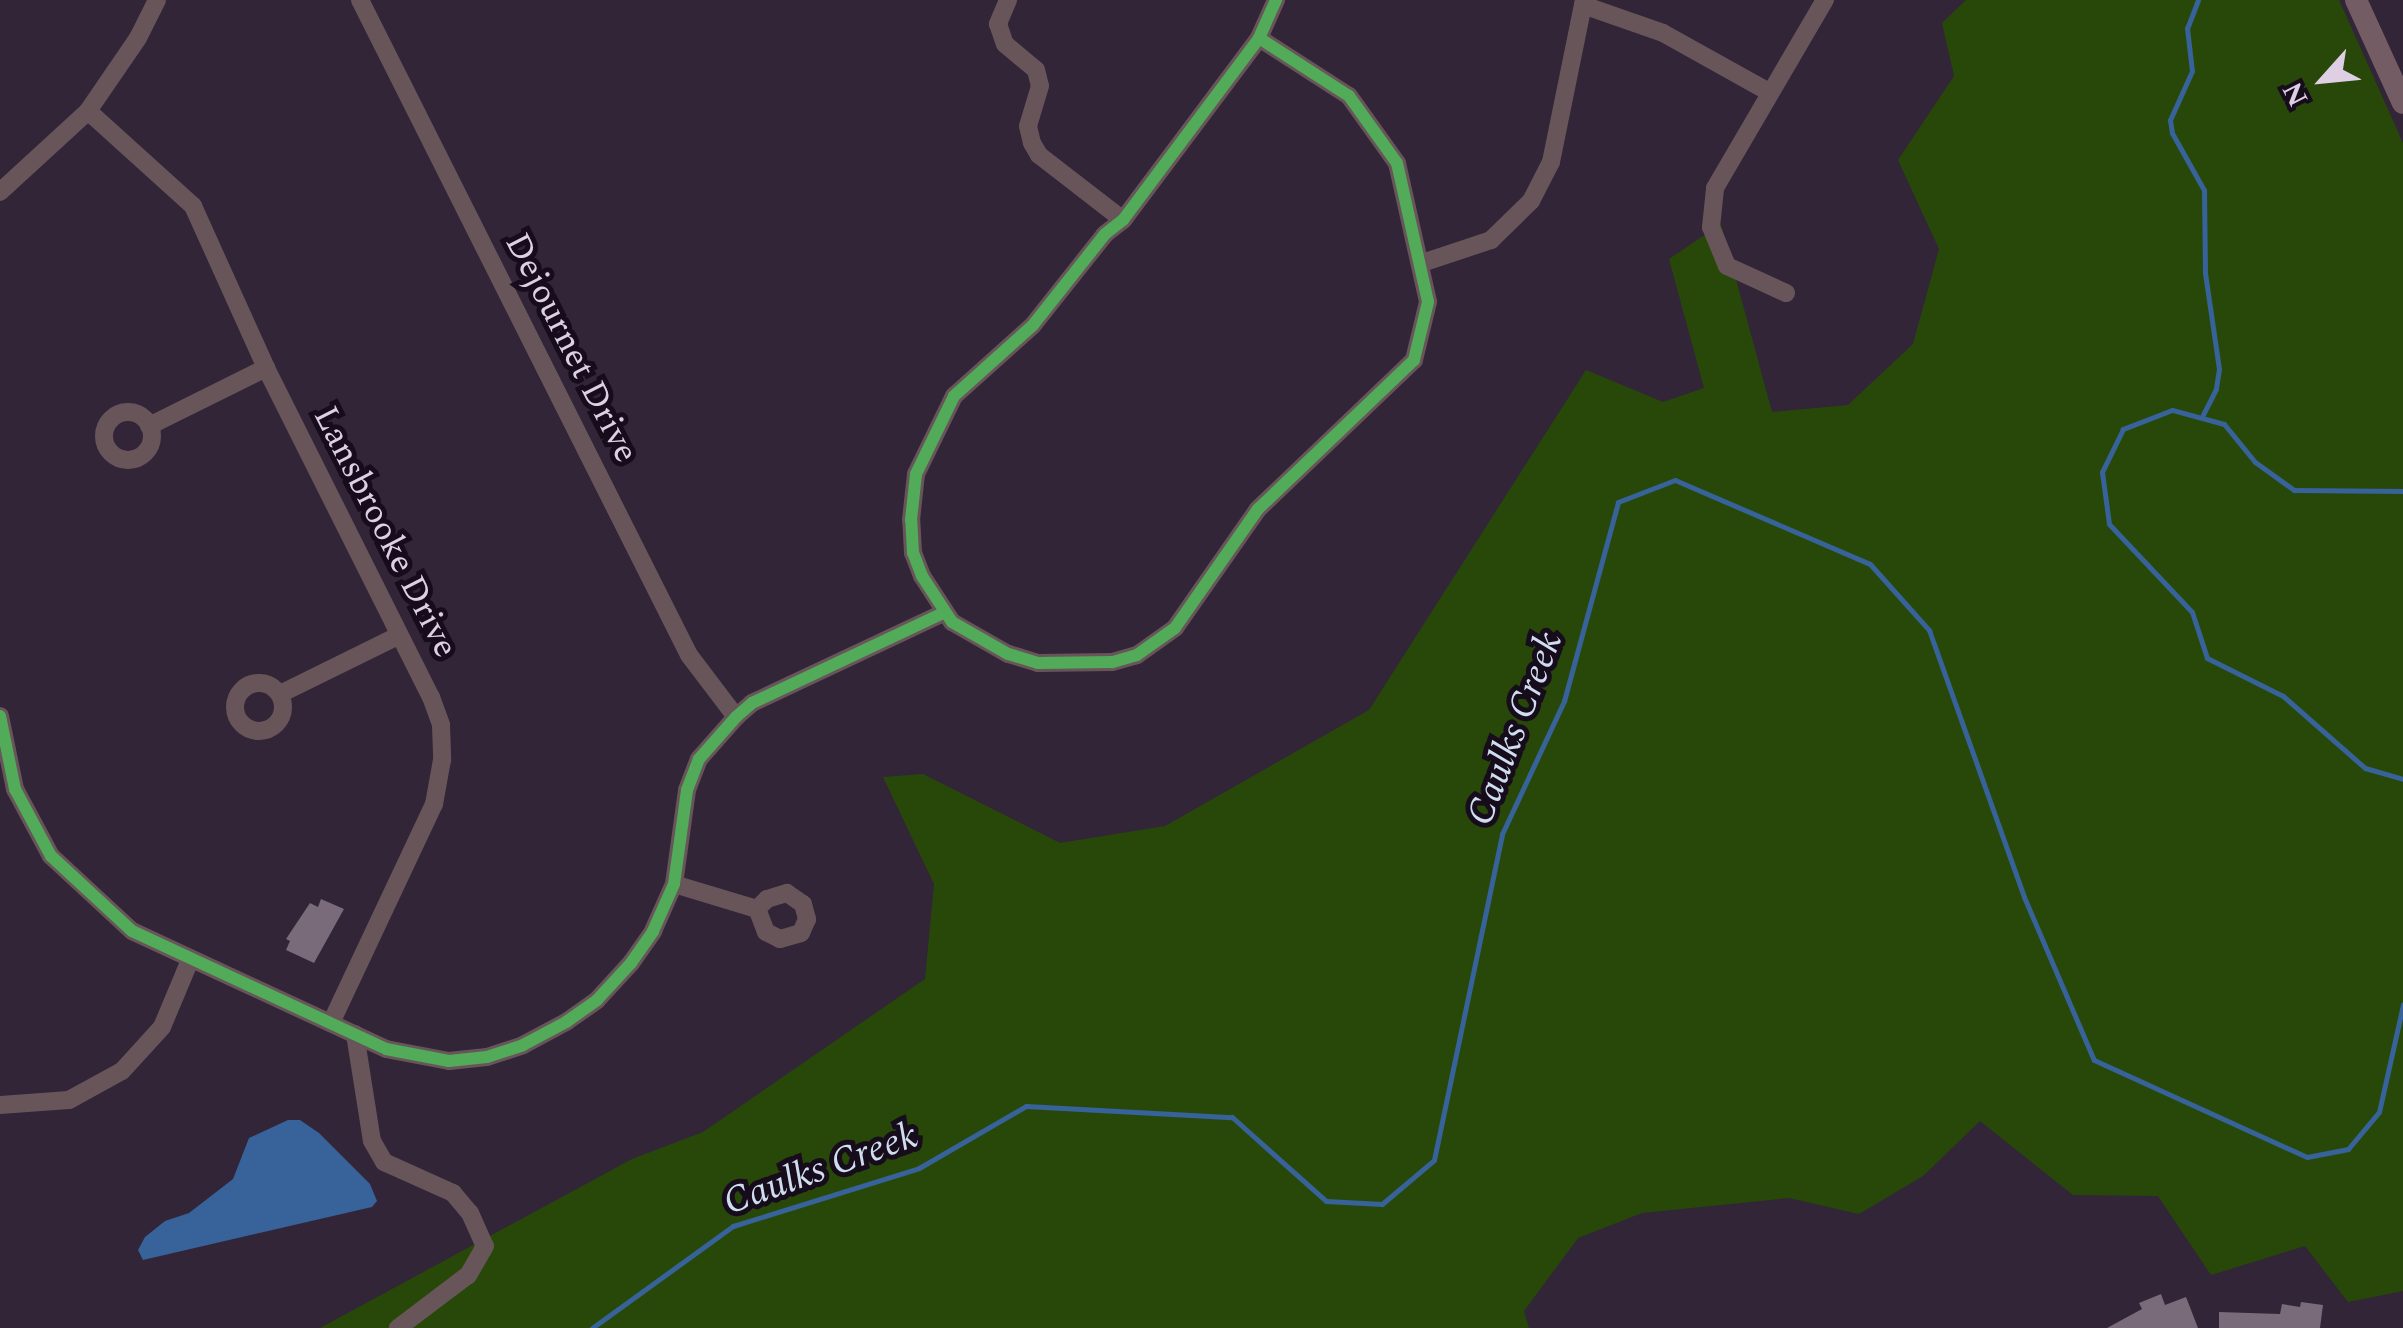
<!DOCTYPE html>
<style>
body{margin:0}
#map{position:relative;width:2403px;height:1328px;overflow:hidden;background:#322537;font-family:Spectral,serif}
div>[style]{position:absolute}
.green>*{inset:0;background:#28480a}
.water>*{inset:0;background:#37629a}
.stream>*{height:5px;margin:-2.5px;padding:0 2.5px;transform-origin:2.5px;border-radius:2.5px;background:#37629a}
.building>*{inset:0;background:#796b79}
.minor>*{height:18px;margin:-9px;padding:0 9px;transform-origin:9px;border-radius:9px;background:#68555a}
.minor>.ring{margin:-9px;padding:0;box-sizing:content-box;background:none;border:18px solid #68555a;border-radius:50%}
.major>*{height:22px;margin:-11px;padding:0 11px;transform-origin:11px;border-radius:11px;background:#745c64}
.cycleway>*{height:12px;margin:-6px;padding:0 6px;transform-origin:6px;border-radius:6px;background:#51ab58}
span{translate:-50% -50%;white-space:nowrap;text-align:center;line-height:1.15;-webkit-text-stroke:10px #170c1b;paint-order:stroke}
.street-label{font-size:35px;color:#decfe5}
.water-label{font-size:38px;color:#cfddee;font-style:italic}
.north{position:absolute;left:2273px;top:30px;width:100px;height:100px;-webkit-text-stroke:8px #170c1b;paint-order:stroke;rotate:243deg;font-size:28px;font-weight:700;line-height:40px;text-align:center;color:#decfe5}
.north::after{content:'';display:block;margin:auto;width:35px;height:45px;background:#decfe5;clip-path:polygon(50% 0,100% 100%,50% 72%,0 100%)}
</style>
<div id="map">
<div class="green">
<i style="clip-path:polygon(1966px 0,2339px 0,2403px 143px,2403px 1291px,2348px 1302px,2305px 1246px,2211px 1275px,2158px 1196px,2073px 1195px,1980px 1121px,1923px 1176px,1859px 1214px,1789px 1198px,1642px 1213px,1578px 1238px,1524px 1311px,1529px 1328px,320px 1328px,632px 1159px,703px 1132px,925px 979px,934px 884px,883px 777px,923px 774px,1060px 843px,1165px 826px,1369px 710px,1586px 370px,1663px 402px,1704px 388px,1669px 259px,1721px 224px,1772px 412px,1848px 405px,1913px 344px,1939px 249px,1898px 160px,1954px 76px,1942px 23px)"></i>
</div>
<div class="water">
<i style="clip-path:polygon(288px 1120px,300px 1120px,319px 1133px,370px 1184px,377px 1201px,372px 1207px,143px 1260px,138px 1250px,145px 1237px,165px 1221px,189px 1213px,233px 1179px,249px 1138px)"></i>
</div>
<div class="stream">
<i style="left:2198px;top:0;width:30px;rotate:111deg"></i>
<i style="left:2187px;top:28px;width:43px;rotate:83.4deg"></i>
<i style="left:2192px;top:71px;width:54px;rotate:114.2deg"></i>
<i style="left:2170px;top:120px;width:13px;rotate:81deg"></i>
<i style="left:2172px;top:133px;width:65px;rotate:60.7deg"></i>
<i style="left:2204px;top:190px;width:83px;rotate:89.3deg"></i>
<i style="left:2205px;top:273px;width:97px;rotate:81.7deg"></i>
<i style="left:2219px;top:369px;width:20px;rotate:99deg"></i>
<i style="left:2216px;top:389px;width:29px;rotate:117deg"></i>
<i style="left:2403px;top:491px;width:109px;rotate:-179.5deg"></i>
<i style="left:2294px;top:490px;width:48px;rotate:-144.3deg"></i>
<i style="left:2255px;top:462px;width:49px;rotate:-129.2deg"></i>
<i style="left:2224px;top:424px;width:54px;rotate:-164.9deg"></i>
<i style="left:2172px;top:410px;width:53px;rotate:158.8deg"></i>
<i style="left:2123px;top:429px;width:48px;rotate:116deg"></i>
<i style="left:2102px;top:472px;width:52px;rotate:82.3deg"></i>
<i style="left:2109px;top:524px;width:121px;rotate:46.7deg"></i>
<i style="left:2192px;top:612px;width:48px;rotate:71.9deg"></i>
<i style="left:2207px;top:658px;width:85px;rotate:26.6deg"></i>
<i style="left:2283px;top:696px;width:109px;rotate:41.3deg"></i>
<i style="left:2365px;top:768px;width:40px;rotate:16deg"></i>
<i style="left:592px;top:1328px;width:174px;rotate:-35.9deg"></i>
<i style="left:733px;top:1226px;width:195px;rotate:-17.3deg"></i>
<i style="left:919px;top:1168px;width:124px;rotate:-30.1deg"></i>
<i style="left:1026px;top:1106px;width:206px;rotate:3.1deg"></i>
<i style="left:1232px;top:1117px;width:126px;rotate:41.8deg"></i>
<i style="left:1326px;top:1201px;width:56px;rotate:3.1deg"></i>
<i style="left:1382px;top:1204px;width:68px;rotate:-40.2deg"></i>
<i style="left:1434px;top:1160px;width:333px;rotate:-78.2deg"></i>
<i style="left:1502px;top:834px;width:147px;rotate:-65deg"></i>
<i style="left:1564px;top:701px;width:206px;rotate:-74.8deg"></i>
<i style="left:1618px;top:502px;width:61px;rotate:-21.1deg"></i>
<i style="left:1675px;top:480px;width:212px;rotate:23.3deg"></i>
<i style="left:1870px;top:564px;width:89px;rotate:48.2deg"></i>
<i style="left:1929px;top:630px;width:283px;rotate:70.4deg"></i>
<i style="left:2024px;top:897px;width:177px;rotate:66.8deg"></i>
<i style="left:2094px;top:1060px;width:234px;rotate:24.5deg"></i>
<i style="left:2307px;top:1157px;width:42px;rotate:-11deg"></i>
<i style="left:2348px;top:1149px;width:48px;rotate:-50deg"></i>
<i style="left:2379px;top:1112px;width:110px;rotate:-77.4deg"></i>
</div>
<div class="building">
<i style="clip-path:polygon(321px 899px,344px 909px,314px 963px,286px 950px,290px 941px,286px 939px,310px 903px,318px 907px)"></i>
<i style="clip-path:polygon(2161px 1294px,2165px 1305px,2186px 1297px,2198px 1328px,2107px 1328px,2142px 1309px,2139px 1303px)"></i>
<i style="clip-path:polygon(2301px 1302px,2323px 1305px,2320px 1328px,2219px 1328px,2219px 1312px,2280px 1314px,2282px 1304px,2300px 1307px)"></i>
</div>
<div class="minor">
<i style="left:360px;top:0;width:733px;rotate:63.33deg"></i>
<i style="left:689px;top:655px;width:78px;rotate:52.8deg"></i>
<i style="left:1008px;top:0;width:26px;rotate:113deg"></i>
<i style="left:998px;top:24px;width:21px;rotate:71deg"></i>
<i style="left:1005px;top:44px;width:40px;rotate:40deg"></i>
<i style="left:1036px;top:70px;width:16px;rotate:76deg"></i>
<i style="left:1040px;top:86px;width:42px;rotate:106.7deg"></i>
<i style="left:1028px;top:126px;width:17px;rotate:77deg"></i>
<i style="left:1032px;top:143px;width:14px;rotate:60deg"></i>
<i style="left:1039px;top:155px;width:106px;rotate:37.7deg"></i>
<i style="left:1583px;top:5px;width:85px;rotate:19.3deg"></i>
<i style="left:1663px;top:33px;width:121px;rotate:29.1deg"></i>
<i style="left:1259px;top:38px;width:107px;rotate:32.8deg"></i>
<i style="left:1349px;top:96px;width:82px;rotate:54.4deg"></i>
<i style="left:1397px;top:163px;width:142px;rotate:77.4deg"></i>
<i style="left:1428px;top:302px;width:60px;rotate:103.6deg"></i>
<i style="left:1414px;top:360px;width:216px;rotate:136.3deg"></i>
<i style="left:1258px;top:509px;width:145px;rotate:124.9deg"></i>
<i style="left:1175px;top:628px;width:47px;rotate:144.6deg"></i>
<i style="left:1137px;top:655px;width:26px;rotate:164deg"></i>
<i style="left:1112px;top:662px;width:74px;rotate:179.2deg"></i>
<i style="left:1038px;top:663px;width:31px;rotate:-163deg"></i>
<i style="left:1008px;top:654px;width:64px;rotate:-150.3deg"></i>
<i style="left:952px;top:622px;width:55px;rotate:-123.1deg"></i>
<i style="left:922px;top:576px;width:25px;rotate:-111deg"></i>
<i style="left:913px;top:553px;width:33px;rotate:-93deg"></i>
<i style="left:911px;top:520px;width:46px;rotate:-83.8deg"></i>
<i style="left:916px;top:474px;width:87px;rotate:-64deg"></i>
<i style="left:954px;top:396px;width:106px;rotate:-41.9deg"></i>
<i style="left:1033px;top:325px;width:116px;rotate:-51.6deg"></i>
<i style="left:1105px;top:234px;width:23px;rotate:-38deg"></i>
<i style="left:1123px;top:220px;width:227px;rotate:-53.2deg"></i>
<i style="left:1259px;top:38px;width:42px;rotate:-65.9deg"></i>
<i style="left:88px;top:111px;width:142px;rotate:42.1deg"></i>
<i style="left:193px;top:206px;width:178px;rotate:65.7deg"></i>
<i style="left:266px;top:368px;width:368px;rotate:63.4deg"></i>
<i style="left:431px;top:697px;width:30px;rotate:70deg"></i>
<i style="left:441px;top:725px;width:35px;rotate:88deg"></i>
<i style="left:442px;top:760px;width:45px;rotate:100.3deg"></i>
<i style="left:434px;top:804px;width:242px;rotate:115.2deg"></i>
<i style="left:0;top:192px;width:120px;rotate:-42.6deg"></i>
<i style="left:88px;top:111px;width:88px;rotate:-55.6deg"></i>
<i style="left:138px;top:38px;width:42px;rotate:-63.4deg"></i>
<i style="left:1422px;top:263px;width:73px;rotate:-18.4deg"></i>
<i style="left:1491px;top:240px;width:56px;rotate:-44.3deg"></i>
<i style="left:1531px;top:201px;width:44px;rotate:-62.9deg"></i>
<i style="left:1551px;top:162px;width:165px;rotate:-78.5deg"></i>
<i style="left:1786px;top:293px;width:65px;rotate:-155.4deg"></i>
<i style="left:1727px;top:266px;width:42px;rotate:-112.3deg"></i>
<i style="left:1711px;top:227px;width:39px;rotate:-84deg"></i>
<i style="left:1715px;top:188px;width:218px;rotate:-59.7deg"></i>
<i class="ring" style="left:104px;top:412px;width:30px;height:30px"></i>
<i style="left:149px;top:426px;width:131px;rotate:-26.4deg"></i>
<i class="ring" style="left:235px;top:683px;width:30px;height:30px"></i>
<i style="left:280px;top:694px;width:131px;rotate:-26.2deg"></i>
<i style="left:0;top:716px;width:75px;rotate:78.4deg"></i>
<i style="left:15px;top:789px;width:76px;rotate:61.8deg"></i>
<i style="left:51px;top:856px;width:110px;rotate:42.8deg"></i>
<i style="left:132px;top:931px;width:280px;rotate:24.9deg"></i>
<i style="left:386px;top:1049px;width:64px;rotate:10.8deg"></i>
<i style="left:449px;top:1061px;width:38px;rotate:-6deg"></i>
<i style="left:487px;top:1057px;width:38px;rotate:-18deg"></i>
<i style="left:523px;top:1045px;width:49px;rotate:-28.1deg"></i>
<i style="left:566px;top:1022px;width:38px;rotate:-35deg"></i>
<i style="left:597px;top:1000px;width:50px;rotate:-47.4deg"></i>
<i style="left:631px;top:963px;width:39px;rotate:-55deg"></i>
<i style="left:653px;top:931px;width:51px;rotate:-65.9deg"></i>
<i style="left:674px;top:884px;width:95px;rotate:-82.1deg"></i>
<i style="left:687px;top:790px;width:33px;rotate:-69deg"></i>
<i style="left:699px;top:759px;width:56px;rotate:-48.6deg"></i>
<i style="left:736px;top:717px;width:21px;rotate:-41deg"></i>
<i style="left:752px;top:703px;width:211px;rotate:-25.2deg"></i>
<i style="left:674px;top:884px;width:87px;rotate:16.8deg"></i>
<i style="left:787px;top:893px;width:19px;rotate:35deg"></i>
<i style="left:803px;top:904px;width:16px;rotate:75deg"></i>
<i style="left:807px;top:919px;width:15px;rotate:113deg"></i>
<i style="left:801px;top:933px;width:22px;rotate:164deg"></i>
<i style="left:780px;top:939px;width:16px;rotate:-153deg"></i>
<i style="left:766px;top:932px;width:25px;rotate:-111deg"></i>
<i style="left:757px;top:909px;width:14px;rotate:-45deg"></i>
<i style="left:767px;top:899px;width:21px;rotate:-17deg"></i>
<i style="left:355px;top:1034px;width:108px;rotate:81deg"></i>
<i style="left:372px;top:1141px;width:24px;rotate:60deg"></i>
<i style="left:384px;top:1162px;width:76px;rotate:24.2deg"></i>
<i style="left:453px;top:1193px;width:26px;rotate:50deg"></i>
<i style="left:470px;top:1213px;width:36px;rotate:66deg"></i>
<i style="left:485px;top:1246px;width:34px;rotate:120deg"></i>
<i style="left:468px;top:1275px;width:88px;rotate:142.9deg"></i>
<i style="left:0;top:1105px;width:69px;rotate:-4.1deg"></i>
<i style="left:69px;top:1100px;width:60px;rotate:-28.7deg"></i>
<i style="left:122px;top:1071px;width:59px;rotate:-47.7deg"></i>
<i style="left:162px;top:1027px;width:73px;rotate:-67.3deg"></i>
</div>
<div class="major">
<i style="left:2356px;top:0;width:113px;rotate:65.5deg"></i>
</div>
<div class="cycleway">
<i style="left:1259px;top:38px;width:107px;rotate:32.8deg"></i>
<i style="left:1349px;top:96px;width:82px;rotate:54.4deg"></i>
<i style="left:1397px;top:163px;width:142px;rotate:77.4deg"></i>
<i style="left:1428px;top:302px;width:60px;rotate:103.6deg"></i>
<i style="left:1414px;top:360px;width:216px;rotate:136.3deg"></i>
<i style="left:1258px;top:509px;width:145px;rotate:124.9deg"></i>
<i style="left:1175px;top:628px;width:47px;rotate:144.6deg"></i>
<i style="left:1137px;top:655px;width:26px;rotate:164deg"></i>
<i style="left:1112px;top:662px;width:74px;rotate:179.2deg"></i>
<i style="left:1038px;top:663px;width:31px;rotate:-163deg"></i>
<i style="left:1008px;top:654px;width:64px;rotate:-150.3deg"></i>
<i style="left:952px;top:622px;width:55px;rotate:-123.1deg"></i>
<i style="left:922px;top:576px;width:25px;rotate:-111deg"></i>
<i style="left:913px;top:553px;width:33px;rotate:-93deg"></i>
<i style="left:911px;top:520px;width:46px;rotate:-83.8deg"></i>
<i style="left:916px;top:474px;width:87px;rotate:-64deg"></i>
<i style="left:954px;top:396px;width:106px;rotate:-41.9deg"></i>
<i style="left:1033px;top:325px;width:116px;rotate:-51.6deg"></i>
<i style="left:1105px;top:234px;width:23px;rotate:-38deg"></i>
<i style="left:1123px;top:220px;width:227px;rotate:-53.2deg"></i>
<i style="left:1259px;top:38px;width:42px;rotate:-65.9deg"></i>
<i style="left:0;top:716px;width:75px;rotate:78.4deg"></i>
<i style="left:15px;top:789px;width:76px;rotate:61.8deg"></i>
<i style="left:51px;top:856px;width:110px;rotate:42.8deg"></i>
<i style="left:132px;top:931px;width:280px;rotate:24.9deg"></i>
<i style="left:386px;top:1049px;width:64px;rotate:10.8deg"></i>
<i style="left:449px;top:1061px;width:38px;rotate:-6deg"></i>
<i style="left:487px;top:1057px;width:38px;rotate:-18deg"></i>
<i style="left:523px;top:1045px;width:49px;rotate:-28.1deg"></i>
<i style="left:566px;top:1022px;width:38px;rotate:-35deg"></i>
<i style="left:597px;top:1000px;width:50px;rotate:-47.4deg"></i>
<i style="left:631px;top:963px;width:39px;rotate:-55deg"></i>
<i style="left:653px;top:931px;width:51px;rotate:-65.9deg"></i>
<i style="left:674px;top:884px;width:95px;rotate:-82.1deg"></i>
<i style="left:687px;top:790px;width:33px;rotate:-69deg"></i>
<i style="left:699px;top:759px;width:56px;rotate:-48.6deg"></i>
<i style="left:736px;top:717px;width:21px;rotate:-41deg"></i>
<i style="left:752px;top:703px;width:211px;rotate:-25.2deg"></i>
</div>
<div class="street-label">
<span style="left:571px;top:348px;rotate:63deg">Dejournet Drive</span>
<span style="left:385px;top:532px;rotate:63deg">Lansbrooke Drive</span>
</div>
<div class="water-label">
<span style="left:1516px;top:729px;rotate:-69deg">Caulks Creek</span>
<span style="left:821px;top:1170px;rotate:-20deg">Caulks Creek</span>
</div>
<div class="north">N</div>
</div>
